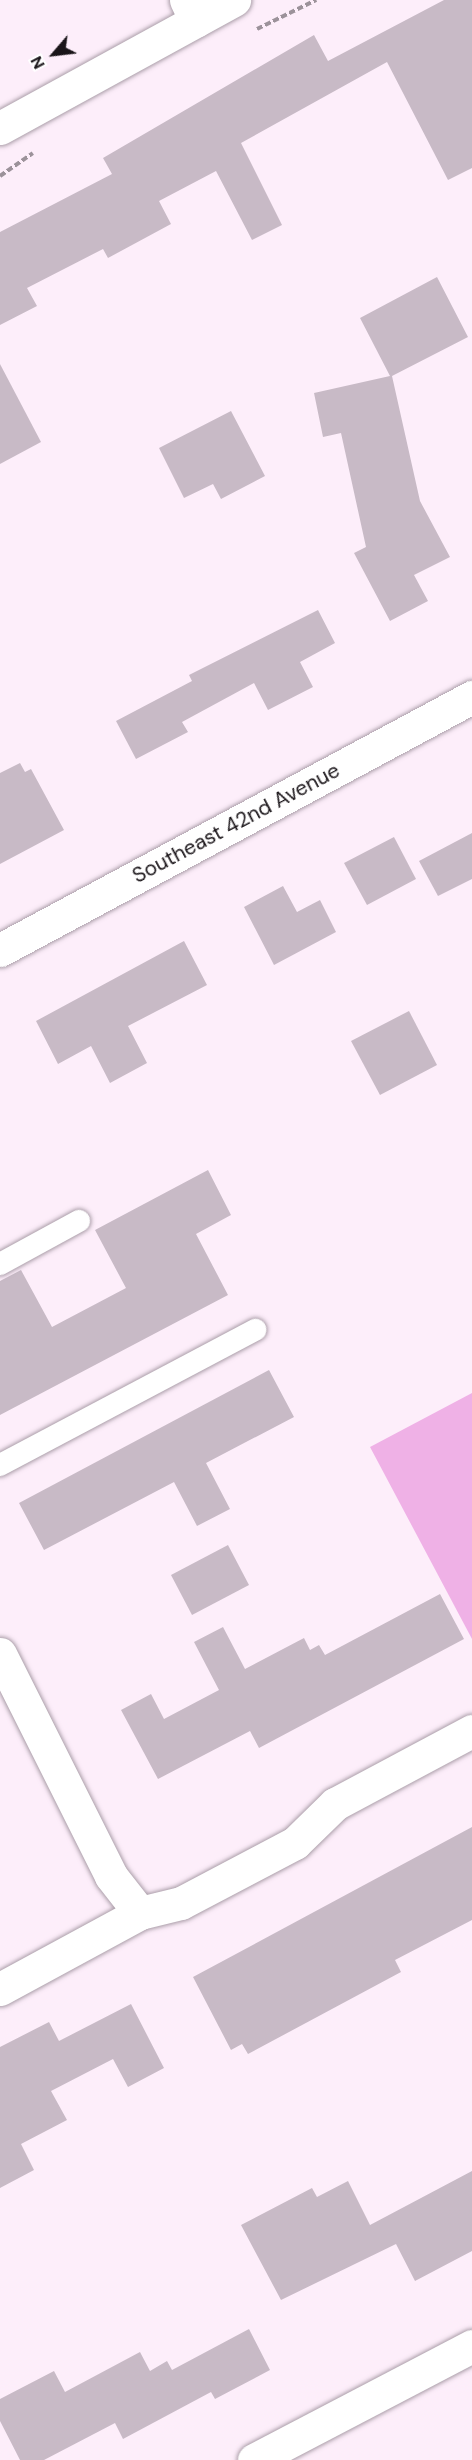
<!DOCTYPE html>
<style>
body{margin:0}
#map{position:relative;width:472px;height:2460px;overflow:hidden;background:#fdeefa;font-family:"DM Sans",sans-serif}
div>[style]{position:absolute}
.green>*{inset:0;background:#efb1e6}
.building>*{inset:0;background:#c8bac6}
.path>*{height:4px;margin-top:-2px;transform-origin:0;background:repeating-linear-gradient(90deg,#9c929a 0 6px,transparent 0 9px)}
.roads{filter:drop-shadow(0 0 2px #ab9ea9) drop-shadow(0 0 2px #ab9ea9)}
.lane>*{height:22px;margin:-11px;padding:0 11px;transform-origin:11px;border-radius:11px;background:#fff}
.street>*{height:33px;margin:-16.5px;padding:0 16.5px;transform-origin:16.5px;border-radius:16.5px;background:#fff}
.secondary>*{height:33px;margin:-16.5px;padding:0 16.5px;transform-origin:16.5px;border-radius:16.5px;background:#fff}
span{translate:-50% -50%;white-space:nowrap;text-align:center;line-height:1.15;-webkit-text-stroke:5px #fff;paint-order:stroke}
.street-label{font-size:21px;color:#1a1519}
.north{position:absolute;left:24px;top:24px;width:60px;height:60px;-webkit-text-stroke:4px #fff;paint-order:stroke;rotate:242deg;font-size:16px;font-weight:700;line-height:24px;text-align:center;color:#1a1519}
.north::after{content:'';display:block;margin:auto;width:21px;height:27px;background:#1a1519;clip-path:polygon(50% 0,100% 100%,50% 72%,0 100%)}
</style>
<div id="map">
<div class="green">
<i style="clip-path:polygon(472px 1393px,472px 1639px,370px 1447px)"></i>
</div>
<div class="building">
<i style="clip-path:polygon(444px 0,472px 0,472px 168px,448px 180px,387px 62px,241px 143px,282px 225px,252px 240px,216px 171px,159px 201px,171px 224px,108px 258px,103px 249px,27px 288px,37px 306px,0 325px,0 232px,112px 174px,103px 158px,314px 35px,328px 61px)"></i>
<i style="clip-path:polygon(437px 277px,468px 337px,392px 376px,420px 501px,450px 557px,414px 575px,428px 601px,390px 621px,354px 553px,366px 547px,341px 433px,323px 437px,314px 393px,390px 376px,360px 318px)"></i>
<i style="clip-path:polygon(0 364px,41px 442px,0 464px)"></i>
<i style="clip-path:polygon(231px 411px,265px 476px,221px 499px,213px 484px,184px 498px,159px 448px)"></i>
<i style="clip-path:polygon(318px 610px,335px 643px,300px 662px,313px 687px,268px 710px,254px 683px,182px 722px,188px 732px,136px 759px,116px 721px,192px 681px,189px 675px)"></i>
<i style="clip-path:polygon(20px 763px,25px 772px,31px 769px,64px 830px,0 864px,0 773px)"></i>
<i style="clip-path:polygon(472px 833px,472px 879px,438px 896px,419px 861px)"></i>
<i style="clip-path:polygon(394px 837px,416px 879px,367px 905px,344px 863px)"></i>
<i style="clip-path:polygon(283px 886px,297px 912px,320px 900px,336px 932px,274px 965px,244px 907px)"></i>
<i style="clip-path:polygon(184px 941px,207px 985px,128px 1026px,147px 1063px,110px 1083px,91px 1046px,58px 1064px,36px 1021px)"></i>
<i style="clip-path:polygon(409px 1011px,437px 1065px,380px 1095px,351px 1041px)"></i>
<i style="clip-path:polygon(208px 1170px,231px 1215px,196px 1234px,228px 1295px,0 1415px,0 1281px,21px 1270px,52px 1327px,126px 1288px,95px 1230px)"></i>
<i style="clip-path:polygon(269px 1370px,294px 1417px,206px 1463px,230px 1509px,197px 1526px,174px 1482px,44px 1550px,19px 1503px)"></i>
<i style="clip-path:polygon(228px 1545px,249px 1585px,192px 1615px,171px 1575px)"></i>
<i style="clip-path:polygon(440px 1594px,464px 1639px,259px 1748px,250px 1731px,158px 1779px,121px 1710px,151px 1694px,164px 1719px,219px 1690px,194px 1642px,223px 1627px,245px 1669px,304px 1638px,310px 1650px,319px 1645px,325px 1655px)"></i>
<i style="clip-path:polygon(472px 1827px,472px 1920px,395px 1960px,401px 1972px,248px 2054px,242px 2044px,231px 2050px,193px 1977px)"></i>
<i style="clip-path:polygon(131px 2004px,164px 2068px,128px 2087px,113px 2059px,51px 2091px,67px 2120px,21px 2144px,34px 2170px,0 2188px,0 2047px,49px 2022px,59px 2041px)"></i>
<i style="clip-path:polygon(472px 2171px,472px 2251px,415px 2281px,396px 2244px,281px 2300px,241px 2225px,312px 2188px,317px 2197px,348px 2181px,370px 2225px)"></i>
<i style="clip-path:polygon(249px 2329px,270px 2370px,215px 2399px,211px 2392px,123px 2439px,115px 2423px,44px 2460px,20px 2460px,0 2421px,0 2399px,54px 2371px,65px 2392px,140px 2352px,150px 2371px,167px 2361px,172px 2370px)"></i>
</div>
<div class="path">
<i style="left:257px;top:29px;width:66px;rotate:-26.2deg"></i>
<i style="left:0;top:176px;width:40px;rotate:-34.9deg"></i>
</div>
<div class="roads">
<div class="lane">
<i style="left:0;top:1264px;width:90px;rotate:-28.6deg"></i>
<i style="left:0;top:1465px;width:289px;rotate:-27.9deg"></i>
</div>
<div class="street">
<i style="left:186px;top:0;width:23px;rotate:65deg"></i>
<i style="left:0;top:1654px;width:248px;rotate:63.4deg"></i>
<i style="left:111px;top:1876px;width:47px;rotate:51.9deg"></i>
<i style="left:0;top:1989px;width:159px;rotate:-28.5deg"></i>
<i style="left:140px;top:1913px;width:42px;rotate:-13.7deg"></i>
<i style="left:181px;top:1903px;width:129px;rotate:-27.8deg"></i>
<i style="left:295px;top:1843px;width:56px;rotate:-44.3deg"></i>
<i style="left:335px;top:1804px;width:155px;rotate:-28.1deg"></i>
<i style="left:254px;top:2460px;width:246px;rotate:-27.6deg"></i>
</div>
<div class="secondary">
<i style="left:0;top:128px;width:267px;rotate:-28.7deg"></i>
<i style="left:0;top:950px;width:536px;rotate:-28.19deg"></i>
</div>
</div>
<div class="street-label">
<span style="left:236px;top:823px;rotate:-28deg">Southeast 42nd Avenue</span>
</div>
<div class="north">N</div>
</div>
